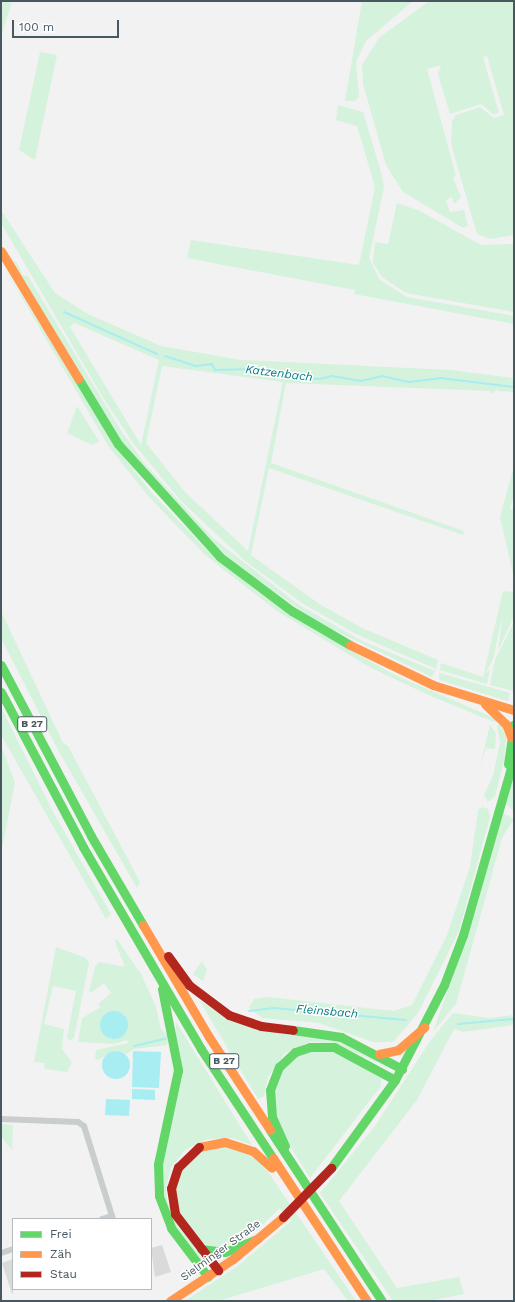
<!DOCTYPE html>
<meta charset="utf-8">
<style>
body{margin:0}
#map{position:relative;width:515px;height:1302px;overflow:hidden;background:#f2f2f2;font-family:"Work Sans",sans-serif}
div>[style]{position:absolute}
.green>*{inset:0;background:#d5f2dd}
.water>*{inset:0;background:#a8edf1}
.round{border-radius:50%}
.stream>*{height:2px;margin:-1px;padding:0 1px;transform-origin:1px;border-radius:1px;background:#a8edf1}
.building>*{inset:0;background:#d8dadb}
.street>*{height:6px;margin:-3px;padding:0 3px;transform-origin:3px;border-radius:3px;background:#c9cdce}
.fast>*{height:9px;margin:-4.5px;padding:0 4.5px;transform-origin:4.5px;border-radius:4.5px;background:#63d668}
.slow>*{height:9px;margin:-4.5px;padding:0 4.5px;transform-origin:4.5px;border-radius:4.5px;background:#ff974d}
.jam>*{height:9px;margin:-4.5px;padding:0 4.5px;transform-origin:4.5px;border-radius:4.5px;background:#b3261e}
.jam-bridge>*{height:9px;margin:-4.5px;padding:0 4.5px;transform-origin:4.5px;border-radius:4.5px;background:#b3261e}
span{translate:-50% -50%;white-space:nowrap;text-align:center;line-height:1.15;-webkit-text-stroke:3px #fff;paint-order:stroke}
.shield-label span{padding:1px 3px;background:#fff;border:1px solid;border-radius:3px;-webkit-text-stroke-width:0}
.shield-label{font-size:10px;color:#485860;font-weight:700}
.street-label{font-size:11px;color:#485860}
.water-label{font-size:12px;color:#097c84;font-style:italic}
.frame{position:absolute;inset:0;border:2px solid #485860;pointer-events:none}
.legend{position:absolute;left:12px;top:1218px;width:140px;height:72px;box-sizing:border-box;background:#fff;border:1px solid #b6bcbf;margin:0;padding:5px 7px;list-style:none;font-size:12px;color:#485860}
.legend li{display:flex;align-items:center;gap:8px;height:20px}
.legend b{width:20px;border:1px solid #b6bcbf}
.scale{position:absolute;left:12px;top:20px;width:107px;height:18px;box-sizing:border-box;border:2px solid #485860;border-top:0;padding-left:5px;font-size:12px;line-height:14px;white-space:nowrap;color:#485860;-webkit-text-stroke:3px #fff;paint-order:stroke}
</style>
<div id="map">
<div class="green">
<i style="clip-path:polygon(3px 1px,12px 1px,1px 37px,1px 10px)"></i>
<i style="clip-path:polygon(362px 1px,413px 1px,366px 41px,356px 62px,359px 97px,355px 101px,345px 101px)"></i>
<i style="clip-path:polygon(429px 1px,514px 1px,514px 235px,490px 239px,477px 234px,451px 144px,452px 121px,456px 115px,480px 107px,494px 118px,504px 115px,487px 56px,483px 57px,499px 113px,493px 114px,481px 104px,450px 114px,438px 74px,441px 65px,427px 69px,456px 176px,453px 178px,461px 197px,454px 204px,452px 197px,446px 200px,450px 212px,464px 210px,468px 226px,463px 228px,403px 192px,386px 165px,363px 84px,362px 65px,379px 38px)"></i>
<i style="clip-path:polygon(40px 52px,57px 55px,35px 160px,19px 150px)"></i>
<i style="clip-path:polygon(338px 105px,363px 112px,381px 172px,384px 187px,369px 258px,380px 280px,407px 297px,514px 316px,514px 324px,354px 294px,355px 290px,187px 258px,191px 240px,359px 265px,375px 187px,357px 126px,336px 120px)"></i>
<i style="clip-path:polygon(397px 203px,420px 211px,481px 245px,514px 244px,514px 312px,406px 293px,382px 277px,373px 263px,375px 242px,388px 244px)"></i>
<i style="clip-path:polygon(evenodd,1px 210px,55px 293px,88px 314px,161px 346px,241px 360px,450px 370px,514px 378px,514px 392px,498px 391px,497px 388px,493px 394px,490px 391px,286px 383px,271px 463px,464px 531px,463px 535px,269px 468px,251px 555px,321px 605px,362px 628px,438px 660px,436px 669px,356px 634px,302px 603px,244px 560px,181px 501px,134px 444px,102px 396px,1px 223px,1px 210px,74px 323px,159px 360px,141px 445px,70px 327px,74px 323px,1px 210px,162px 366px,283px 382px,248px 551px,186px 493px,146px 443px,162px 366px)"></i>
<i style="clip-path:polygon(16px 261px,23px 275px,28px 276px,120px 429px,145px 464px,213px 538px,299px 605px,362px 641px,435px 671px,432px 677px,319px 623px,235px 564px,210px 542px,129px 452px,107px 419px,13px 262px)"></i>
<i style="clip-path:polygon(4px 267px,122px 455px,152px 493px,209px 552px,259px 593px,319px 633px,395px 675px,499px 720px,494px 722px,433px 697px,371px 668px,277px 611px,205px 555px,149px 497px,109px 447px)"></i>
<i style="clip-path:polygon(77px 406px,99px 441px,92px 445px,67px 433px)"></i>
<i style="clip-path:polygon(514px 466px,514px 496px,510px 509px,514px 510px,514px 578px,500px 517px)"></i>
<i style="clip-path:polygon(503px 591px,514px 592px,514px 616px,498px 651px,503px 613px,493px 659px,485px 674px,490px 669px,487px 684px,440px 670px,441px 663px,483px 677px)"></i>
<i style="clip-path:polygon(1px 611px,63px 743px,68px 746px,140px 882px,137px 888px,57px 748px,1px 638px)"></i>
<i style="clip-path:polygon(514px 622px,514px 691px,490px 685px,495px 660px)"></i>
<i style="clip-path:polygon(439px 673px,510px 693px,508px 701px,439px 680px)"></i>
<i style="clip-path:polygon(1px 707px,52px 810px,111px 914px,106px 919px,1px 735px)"></i>
<i style="clip-path:polygon(501px 723px,506px 738px,504px 760px,495px 797px,488px 802px,484px 795px,493px 776px,500px 742px,497px 726px)"></i>
<i style="clip-path:polygon(490px 724px,496px 734px,495px 749px,486px 748px,480px 768px)"></i>
<i style="clip-path:polygon(1px 745px,15px 783px,1px 853px)"></i>
<i style="clip-path:polygon(514px 772px,514px 809px,512px 810px,505px 802px)"></i>
<i style="clip-path:polygon(482px 807px,488px 809px,490px 817px,459px 931px,418px 1013px,393px 1042px,373px 1042px,319px 1023px,262px 1018px,249px 1008px,254px 999px,268px 997px,394px 1011px,412px 1005px,447px 935px,470px 867px,478px 810px)"></i>
<i style="clip-path:polygon(502px 813px,514px 819px,502px 838px,456px 1004px,433px 1032px,476px 910px)"></i>
<i style="clip-path:polygon(evenodd,117px 939px,141px 974px,156px 1007px,161px 1029px,168px 1036px,167px 1045px,134px 1049px,127px 1054px,115px 1050px,98px 1060px,95px 1058px,96px 1050px,128px 1043px,127px 1040px,114px 1044px,78px 1042px,82px 1018px,101px 1007px,98px 1004px,111px 993px,104px 983px,91px 993px,89px 991px,95px 967px,99px 962px,125px 967px,115px 942px,117px 939px,120px 1012px,125px 1016px,112px 1039px,109px 1038px,101px 1020px,120px 1012px)"></i>
<i style="clip-path:polygon(56px 947px,86px 958px,89px 963px,74px 1038px,70px 1041px,67px 1037px,76px 991px,53px 986px,44px 1024px,64px 1029px,62px 1049px,72px 1062px,67px 1072px,45px 1069px,44px 1063px,34px 1062px)"></i>
<i style="clip-path:polygon(202px 961px,207px 970px,203px 981px,193px 974px)"></i>
<i style="clip-path:polygon(199px 1000px,229px 1020px,339px 1041px,390px 1069px,335px 1043px,310px 1042px,285px 1053px,268px 1077px,264px 1096px,258px 1099px)"></i>
<i style="clip-path:polygon(453px 1013px,489px 1018px,514px 1015px,514px 1025px,463px 1032px,454px 1029px,417px 1100px,339px 1201px,397px 1288px,459px 1277px,464px 1294px,428px 1301px,393px 1301px,320px 1193px,375px 1126px,430px 1041px)"></i>
<i style="clip-path:polygon(176px 1022px,252px 1145px,232px 1138px,208px 1139px,185px 1150px,171px 1168px,166px 1188px,168px 1204px,206px 1265px,176px 1230px,163px 1200px,160px 1168px,172px 1121px)"></i>
<i style="clip-path:polygon(334px 1050px,381px 1078px,381px 1086px,310px 1178px,283px 1135px,274px 1111px,273px 1094px,282px 1067px,303px 1051px)"></i>
<i style="clip-path:polygon(1px 1124px,13px 1125px,12px 1150px,1px 1137px)"></i>
<i style="clip-path:polygon(230px 1145px,254px 1157px,268px 1172px,356px 1301px,348px 1301px,324px 1269px,218px 1301px,185px 1301px,239px 1265px,291px 1221px,280px 1208px,256px 1231px,227px 1246px,215px 1247px,204px 1244px,180px 1218px,173px 1193px,180px 1167px,190px 1155px)"></i>
</div>
<div class="water">
<i class="round" style="left:100px;top:1011px;width:28px;height:28px"></i>
<i style="clip-path:polygon(133px 1051px,161px 1052px,159px 1088px,132px 1087px)"></i>
<i class="round" style="left:102px;top:1051px;width:28px;height:28px"></i>
<i style="clip-path:polygon(132px 1089px,155px 1090px,155px 1100px,132px 1099px)"></i>
<i style="clip-path:polygon(106px 1099px,130px 1100px,129px 1116px,105px 1115px)"></i>
</div>
<div class="stream">
<i style="left:64px;top:312px;width:102px;rotate:24.3deg"></i>
<i style="left:165px;top:356px;width:33px;rotate:18deg"></i>
<i style="left:196px;top:366px;width:16px;rotate:-7deg"></i>
<i style="left:212px;top:364px;width:7px;rotate:63deg"></i>
<i style="left:215px;top:370px;width:41px;rotate:-1.4deg"></i>
<i style="left:256px;top:369px;width:36px;rotate:13deg"></i>
<i style="left:291px;top:377px;width:29px;rotate:4deg"></i>
<i style="left:320px;top:379px;width:12px;rotate:-14deg"></i>
<i style="left:332px;top:376px;width:29px;rotate:10deg"></i>
<i style="left:361px;top:381px;width:22px;rotate:-13deg"></i>
<i style="left:382px;top:376px;width:28px;rotate:13deg"></i>
<i style="left:409px;top:382px;width:31px;rotate:-7deg"></i>
<i style="left:440px;top:378px;width:75px;rotate:6.9deg"></i>
<i style="left:249px;top:1011px;width:25px;rotate:-7deg"></i>
<i style="left:274px;top:1008px;width:132px;rotate:5.2deg"></i>
<i style="left:458px;top:1024px;width:56px;rotate:-5.1deg"></i>
<i style="left:134px;top:1046px;width:32px;rotate:-13deg"></i>
</div>
<div class="building">
<i style="clip-path:polygon(162px 1245px,171px 1272px,155px 1277px,151px 1248px)"></i>
<i style="clip-path:polygon(13px 1259px,13px 1293px,12px 1294px,2px 1263px)"></i>
</div>
<div class="street">
<i style="left:1px;top:1119px;width:77px;rotate:2.2deg"></i>
<i style="left:78px;top:1122px;width:7px;rotate:34deg"></i>
<i style="left:84px;top:1126px;width:97px;rotate:72.7deg"></i>
<i style="left:102px;top:1219px;width:10px;rotate:-17deg"></i>
<i style="left:1px;top:1253px;width:13px;rotate:-18deg"></i>
</div>
<div class="fast">
<i style="left:78px;top:378px;width:77px;rotate:58.8deg"></i>
<i style="left:118px;top:444px;width:152px;rotate:47.9deg"></i>
<i style="left:220px;top:557px;width:90px;rotate:36.9deg"></i>
<i style="left:292px;top:611px;width:67px;rotate:30.4deg"></i>
<i style="left:1px;top:665px;width:193px;rotate:62.2deg"></i>
<i style="left:91px;top:836px;width:103px;rotate:59.7deg"></i>
<i style="left:1px;top:692px;width:175px;rotate:62.1deg"></i>
<i style="left:83px;top:847px;width:234px;rotate:59.7deg"></i>
<i style="left:201px;top:1049px;width:131px;rotate:56.6deg"></i>
<i style="left:508px;top:764px;width:40px;rotate:-81.5deg"></i>
<i style="left:162px;top:989px;width:83px;rotate:78.8deg"></i>
<i style="left:178px;top:1070px;width:96px;rotate:102deg"></i>
<i style="left:158px;top:1164px;width:32px;rotate:88deg"></i>
<i style="left:159px;top:1196px;width:34px;rotate:69deg"></i>
<i style="left:171px;top:1228px;width:61px;rotate:52.9deg"></i>
<i style="left:293px;top:1030px;width:49px;rotate:8.3deg"></i>
<i style="left:341px;top:1037px;width:69px;rotate:27.7deg"></i>
<i style="left:270px;top:1130px;width:204px;rotate:56.8deg"></i>
<i style="left:285px;top:1146px;width:32px;rotate:-114deg"></i>
<i style="left:272px;top:1117px;width:27px;rotate:-94deg"></i>
<i style="left:270px;top:1090px;width:25px;rotate:-69deg"></i>
<i style="left:279px;top:1067px;width:22px;rotate:-43deg"></i>
<i style="left:295px;top:1052px;width:16px;rotate:-18deg"></i>
<i style="left:310px;top:1047px;width:24px"></i>
<i style="left:334px;top:1047px;width:69px;rotate:28.4deg"></i>
<i style="left:331px;top:1168px;width:109px;rotate:-54deg"></i>
<i style="left:395px;top:1080px;width:107px;rotate:-62.7deg"></i>
<i style="left:444px;top:985px;width:53px;rotate:-69.2deg"></i>
<i style="left:463px;top:935px;width:185px;rotate:-74deg"></i>
<i style="left:201px;top:1249px;width:24px;rotate:7deg"></i>
<i style="left:225px;top:1252px;width:35px;rotate:-22deg"></i>
</div>
<div class="slow">
<i style="left:1px;top:251px;width:149px;rotate:58.8deg"></i>
<i style="left:350px;top:645px;width:92px;rotate:25.7deg"></i>
<i style="left:433px;top:685px;width:85px;rotate:17.2deg"></i>
<i style="left:485px;top:704px;width:29px;rotate:44deg"></i>
<i style="left:506px;top:724px;width:14px;rotate:69deg"></i>
<i style="left:143px;top:925px;width:130px;rotate:59.5deg"></i>
<i style="left:209px;top:1037px;width:111px;rotate:56.7deg"></i>
<i style="left:379px;top:1054px;width:19px;rotate:-12deg"></i>
<i style="left:398px;top:1050px;width:35px;rotate:-41deg"></i>
<i style="left:199px;top:1147px;width:26px;rotate:-11deg"></i>
<i style="left:225px;top:1142px;width:29px;rotate:18deg"></i>
<i style="left:253px;top:1151px;width:25px;rotate:42deg"></i>
<i style="left:273px;top:1158px;width:171px;rotate:56.7deg"></i>
<i style="left:170px;top:1301px;width:76px;rotate:-33.7deg"></i>
<i style="left:233px;top:1259px;width:65px;rotate:-40deg"></i>
</div>
<div class="jam">
<i style="left:168px;top:956px;width:36px;rotate:54deg"></i>
<i style="left:189px;top:985px;width:50px;rotate:36.9deg"></i>
<i style="left:229px;top:1015px;width:34px;rotate:19deg"></i>
<i style="left:261px;top:1026px;width:32px;rotate:7deg"></i>
<i style="left:199px;top:1147px;width:29px;rotate:136deg"></i>
<i style="left:178px;top:1167px;width:22px;rotate:108deg"></i>
<i style="left:171px;top:1188px;width:26px;rotate:81deg"></i>
<i style="left:175px;top:1214px;width:71px;rotate:52.5deg"></i>
</div>
<div class="jam-bridge">
<i style="left:283px;top:1217px;width:69px;rotate:-45.6deg"></i>
</div>
<div class="shield-label">
<span style="left:32px;top:724px">B 27</span>
<span style="left:224px;top:1061px">B 27</span>
</div>
<div class="street-label">
<span style="left:221px;top:1251px;rotate:-36deg">Sielminger Straße</span>
</div>
<div class="water-label">
<span style="left:279px;top:374px;rotate:7deg">Katzenbach</span>
<span style="left:327px;top:1012px;rotate:5deg">Fleinsbach</span>
</div>
<div class="frame"></div>
<ul class="legend">
<li><b style="height:5px;background:#63d668"></b>Frei</li>
<li><b style="height:5px;background:#ff974d"></b>Zäh</li>
<li><b style="height:5px;background:#b3261e"></b>Stau</li>
</ul>
<div class="scale">100 m</div>
</div>
